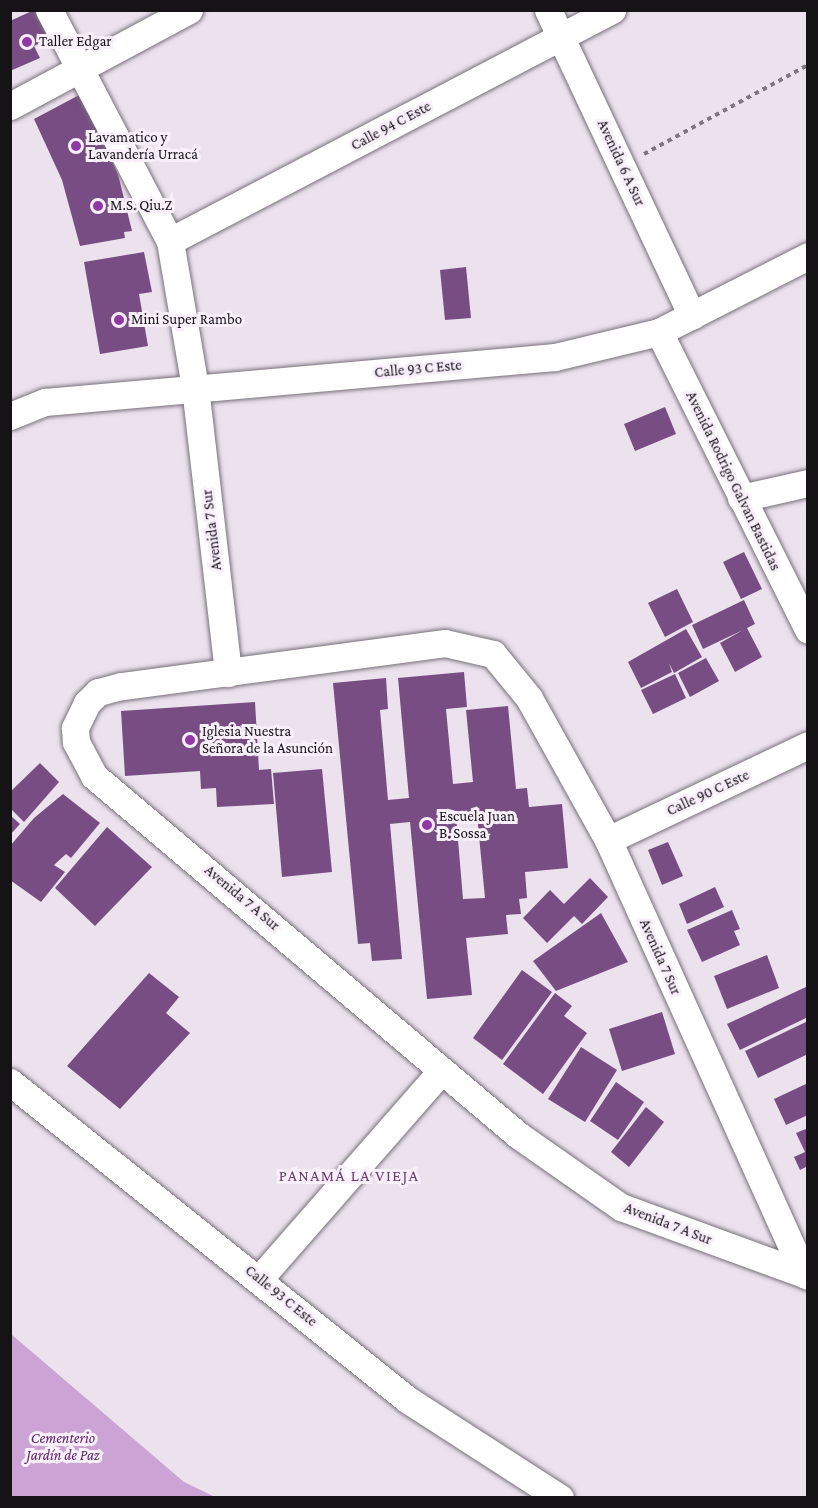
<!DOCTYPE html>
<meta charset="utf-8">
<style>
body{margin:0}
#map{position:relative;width:818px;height:1508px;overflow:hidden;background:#ebe2ed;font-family:"Crimson Pro",serif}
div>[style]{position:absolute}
.green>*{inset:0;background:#cba4d5}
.building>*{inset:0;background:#784d84}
.path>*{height:4px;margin-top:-2px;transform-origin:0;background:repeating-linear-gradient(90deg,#7d777f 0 4.5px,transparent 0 9px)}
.roads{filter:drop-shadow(0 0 2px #777079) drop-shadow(0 0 2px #777079)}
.minor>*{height:27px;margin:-13.5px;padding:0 13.5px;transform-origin:13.5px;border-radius:13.5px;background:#fff}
.dots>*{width:16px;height:16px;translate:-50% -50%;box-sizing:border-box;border:3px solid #f8effa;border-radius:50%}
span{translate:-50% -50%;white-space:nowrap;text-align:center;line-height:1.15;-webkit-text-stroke:6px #f8effa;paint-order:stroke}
.poi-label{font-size:15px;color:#161317}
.left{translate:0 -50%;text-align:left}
.street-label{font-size:15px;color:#161317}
.park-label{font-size:15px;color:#5d246b;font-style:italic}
.neighbourhood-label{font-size:16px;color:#683d73;letter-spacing:1.5px}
.frame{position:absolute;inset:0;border:12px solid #161317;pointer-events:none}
</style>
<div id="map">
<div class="green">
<i style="clip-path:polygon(11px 1334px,184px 1482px,215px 1497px,11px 1497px)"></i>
</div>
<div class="building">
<i style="clip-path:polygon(34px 10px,39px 10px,51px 38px,34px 46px,40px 58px,10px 71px,10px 21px)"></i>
<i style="clip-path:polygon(81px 94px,118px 174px,132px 231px,124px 232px,125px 238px,80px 246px,62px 180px,34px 119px)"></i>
<i style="clip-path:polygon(144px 252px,152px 292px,139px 294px,148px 346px,100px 354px,84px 262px)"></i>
<i style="clip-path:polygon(466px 267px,471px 318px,445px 320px,440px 270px)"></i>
<i style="clip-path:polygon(665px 407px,676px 434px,635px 451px,624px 424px)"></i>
<i style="clip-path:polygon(744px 552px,762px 589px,741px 599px,723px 562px)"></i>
<i style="clip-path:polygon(677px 589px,693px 622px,665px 637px,648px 603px)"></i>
<i style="clip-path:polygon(744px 600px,755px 624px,747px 628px,762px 657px,735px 672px,720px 643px,743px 630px,703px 649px,692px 625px)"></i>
<i style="clip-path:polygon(686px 629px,702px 657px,674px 673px,669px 663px,672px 672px,641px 688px,628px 662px)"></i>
<i style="clip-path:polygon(706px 658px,719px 681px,690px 697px,678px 673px)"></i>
<i style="clip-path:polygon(evenodd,464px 672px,467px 707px,446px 709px,453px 784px,473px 782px,466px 710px,508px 706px,516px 789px,527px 788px,529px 807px,562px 804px,568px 868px,525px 872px,527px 898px,519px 899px,521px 914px,506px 915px,508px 934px,466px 938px,472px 995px,427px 999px,410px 822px,390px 824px,402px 959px,372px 961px,370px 943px,358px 944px,333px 683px,386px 678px,388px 709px,380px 710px,388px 800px,409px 798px,398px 678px,464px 672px,477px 815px,485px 898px,463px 899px,456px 816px,477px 815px)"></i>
<i style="clip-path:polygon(675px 674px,686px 698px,653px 714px,641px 690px)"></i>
<i style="clip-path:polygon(255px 702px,259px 770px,271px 769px,274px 804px,217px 807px,216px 788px,201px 789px,200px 771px,125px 776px,121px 711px)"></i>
<i style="clip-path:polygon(40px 763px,59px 782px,24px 822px,10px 808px,10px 792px)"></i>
<i style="clip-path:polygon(322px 769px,332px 872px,282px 877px,273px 773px)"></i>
<i style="clip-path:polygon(63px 794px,100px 823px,71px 858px,66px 854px,54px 865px,65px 872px,41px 902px,10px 880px,10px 846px,34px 818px)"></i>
<i style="clip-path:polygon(10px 815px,20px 824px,10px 835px)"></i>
<i style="clip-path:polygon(107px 827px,152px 867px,95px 926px,55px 888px)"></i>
<i style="clip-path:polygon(668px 842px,683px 876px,662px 885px,648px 850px)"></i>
<i style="clip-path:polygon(590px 878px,608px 897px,582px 924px,574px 916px,547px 943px,523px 918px,550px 890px,564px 904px)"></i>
<i style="clip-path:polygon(715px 887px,724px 907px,687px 924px,679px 904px)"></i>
<i style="clip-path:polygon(732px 910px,740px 929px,734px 931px,740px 945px,702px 962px,687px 930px)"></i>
<i style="clip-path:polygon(601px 913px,628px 962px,556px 991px,533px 961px)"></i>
<i style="clip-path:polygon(767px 955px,779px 988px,727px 1009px,714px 976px)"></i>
<i style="clip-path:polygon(522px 970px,552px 992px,502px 1060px,473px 1038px)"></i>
<i style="clip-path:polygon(149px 973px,179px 997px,166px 1013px,190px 1033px,120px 1109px,67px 1066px)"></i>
<i style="clip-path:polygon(808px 986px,808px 1017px,740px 1050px,727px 1024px)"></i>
<i style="clip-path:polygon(555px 993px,572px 1006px,564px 1016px,587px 1033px,543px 1094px,503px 1064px)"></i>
<i style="clip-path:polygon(662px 1012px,675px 1054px,622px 1071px,609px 1029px)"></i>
<i style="clip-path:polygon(808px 1021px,808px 1054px,758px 1078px,745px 1051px)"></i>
<i style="clip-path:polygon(581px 1047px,617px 1070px,585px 1122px,548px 1099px)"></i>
<i style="clip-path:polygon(616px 1082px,644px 1102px,618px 1140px,590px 1121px)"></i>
<i style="clip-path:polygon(808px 1083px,808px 1115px,786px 1125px,774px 1099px)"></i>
<i style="clip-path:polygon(646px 1107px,664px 1122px,629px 1167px,611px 1152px)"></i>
<i style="clip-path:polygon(808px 1128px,808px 1166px,800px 1170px,794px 1157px,805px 1152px,796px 1133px)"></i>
</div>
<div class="path">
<i style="left:644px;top:154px;width:187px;rotate:-28.5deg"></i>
</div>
<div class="roads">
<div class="minor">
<i style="left:49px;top:10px;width:261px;rotate:62.4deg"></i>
<i style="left:170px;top:241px;width:148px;rotate:80.3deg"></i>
<i style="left:195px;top:387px;width:288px;rotate:83.4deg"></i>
<i style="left:548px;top:10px;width:338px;rotate:64.8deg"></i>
<i style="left:10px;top:106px;width:203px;rotate:-28.2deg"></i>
<i style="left:170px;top:241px;width:499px;rotate:-27.6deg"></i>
<i style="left:659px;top:332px;width:333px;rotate:63.4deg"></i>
<i style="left:10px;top:416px;width:38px;rotate:-22deg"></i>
<i style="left:45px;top:402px;width:512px;rotate:-5.04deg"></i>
<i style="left:555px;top:357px;width:107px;rotate:-13.5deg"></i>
<i style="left:659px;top:332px;width:167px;rotate:-27deg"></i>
<i style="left:741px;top:498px;width:69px;rotate:-12.6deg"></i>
<i style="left:608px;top:840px;width:221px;rotate:-25.4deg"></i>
<i style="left:10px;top:1082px;width:509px;rotate:38.62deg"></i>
<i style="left:408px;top:1400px;width:181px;rotate:32.8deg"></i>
<i style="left:804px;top:1274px;width:476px;rotate:-114.3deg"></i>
<i style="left:608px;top:840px;width:162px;rotate:-119.1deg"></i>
<i style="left:529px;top:698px;width:57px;rotate:-129.3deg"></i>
<i style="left:493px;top:654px;width:49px;rotate:-167.1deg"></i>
<i style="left:445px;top:643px;width:327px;rotate:172.4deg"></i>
<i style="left:121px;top:686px;width:24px;rotate:165deg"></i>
<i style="left:98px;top:692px;width:16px;rotate:135deg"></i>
<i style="left:87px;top:703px;width:28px;rotate:116deg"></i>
<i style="left:75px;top:728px;width:14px;rotate:86deg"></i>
<i style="left:76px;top:742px;width:38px;rotate:62deg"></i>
<i style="left:94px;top:776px;width:556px;rotate:40.25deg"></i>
<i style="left:518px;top:1135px;width:126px;rotate:35deg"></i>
<i style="left:621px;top:1207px;width:195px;rotate:20.1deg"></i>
<i style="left:804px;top:1274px;width:4px;rotate:27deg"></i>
<i style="left:260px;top:1278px;width:275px;rotate:-48.8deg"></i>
</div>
</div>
<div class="dots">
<i style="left:27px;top:42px;background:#9039a6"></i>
<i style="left:76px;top:146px;background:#9039a6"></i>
<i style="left:98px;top:206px;background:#9039a6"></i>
<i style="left:119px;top:320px;background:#9039a6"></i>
<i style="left:190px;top:740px;background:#9039a6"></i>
<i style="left:427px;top:825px;background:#9039a6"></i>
</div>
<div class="poi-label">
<span class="left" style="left:39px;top:42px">Taller Edgar</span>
<span class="left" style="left:88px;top:146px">Lavamatico y<br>Lavandería Urracá</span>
<span class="left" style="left:110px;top:206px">M.S. Qiu.Z</span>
<span class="left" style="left:131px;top:320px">Mini Super Rambo</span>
<span class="left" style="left:202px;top:740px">Iglesia Nuestra<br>Señora de la Asunción</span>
<span class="left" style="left:439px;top:825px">Escuela Juan<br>B. Sossa</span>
</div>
<div class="street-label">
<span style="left:391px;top:126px;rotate:-28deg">Calle 94 C Este</span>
<span style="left:621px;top:163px;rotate:65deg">Avenida 6 A Sur</span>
<span style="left:418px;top:369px;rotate:-5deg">Calle 93 C Este</span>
<span style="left:733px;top:481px;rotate:64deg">Avenida Rodrigo Galvan Bastidas</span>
<span style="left:212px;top:530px;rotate:-97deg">Avenida 7 Sur</span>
<span style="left:708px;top:793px;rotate:-25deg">Calle 90 C Este</span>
<span style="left:242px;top:898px;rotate:40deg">Avenida 7 A Sur</span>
<span style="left:660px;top:957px;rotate:66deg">Avenida 7 Sur</span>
<span style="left:668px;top:1224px;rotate:21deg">Avenida 7 A Sur</span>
<span style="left:281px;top:1296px;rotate:39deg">Calle 93 C Este</span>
</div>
<div class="park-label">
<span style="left:63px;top:1447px">Cementerio<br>Jardín de Paz</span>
</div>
<div class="neighbourhood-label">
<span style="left:349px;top:1176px">PANAMÁ LA VIEJA</span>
</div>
<div class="frame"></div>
</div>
